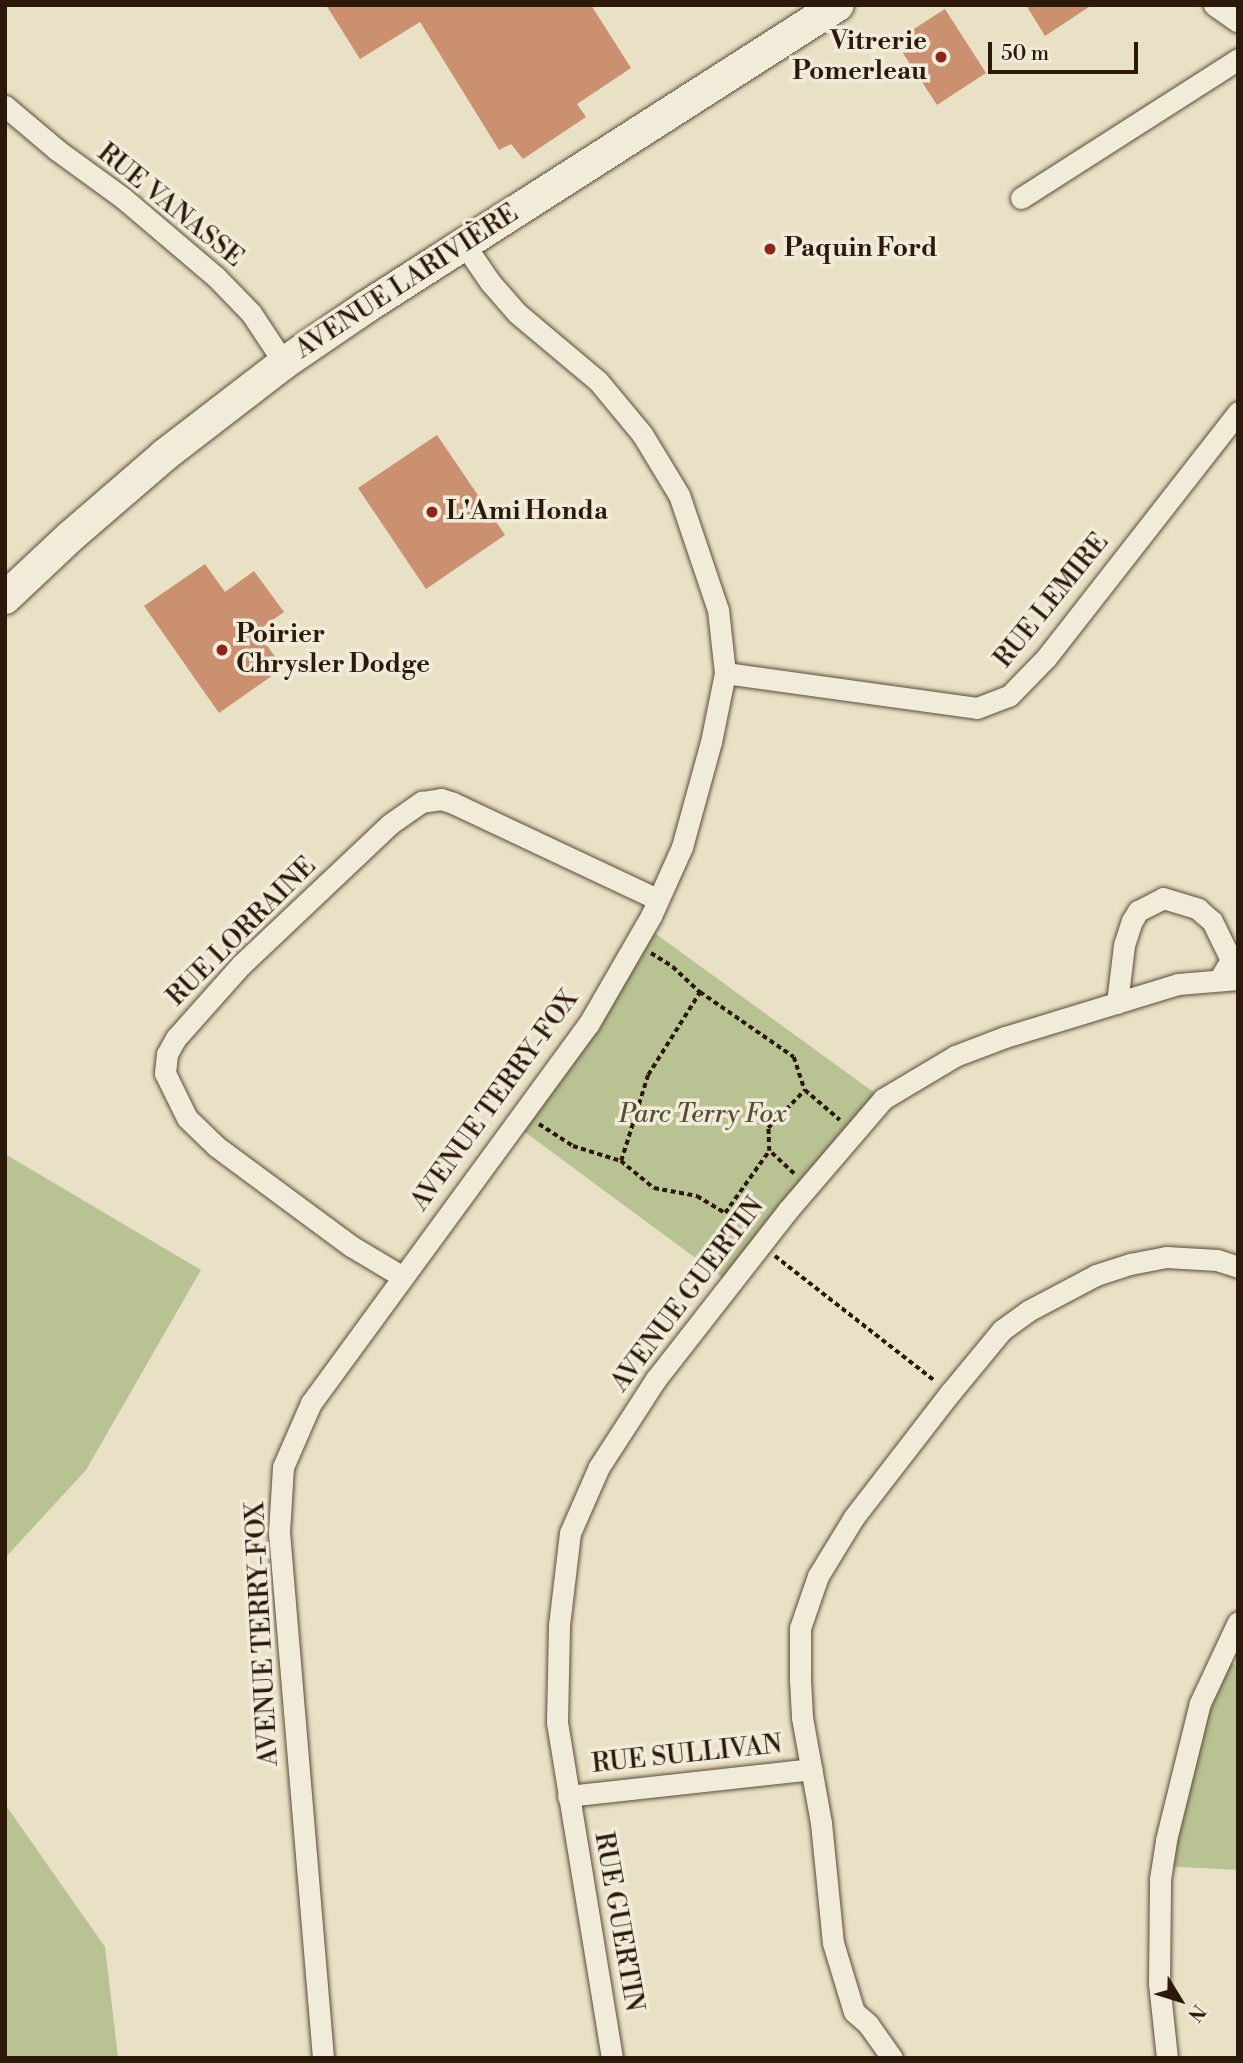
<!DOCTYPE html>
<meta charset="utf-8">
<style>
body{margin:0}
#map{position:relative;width:1243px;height:2063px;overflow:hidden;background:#e9e1c5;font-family:"Libre Bodoni",serif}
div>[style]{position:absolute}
.green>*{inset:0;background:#b9c293}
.building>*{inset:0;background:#cb9070}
.path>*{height:3.5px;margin-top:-1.75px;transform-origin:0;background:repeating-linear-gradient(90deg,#2d190a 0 5px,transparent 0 8.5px)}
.roads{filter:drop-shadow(0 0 2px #5c4b39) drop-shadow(0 0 2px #5c4b39)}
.street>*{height:21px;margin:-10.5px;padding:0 10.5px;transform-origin:10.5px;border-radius:10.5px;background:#f1ecd9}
.secondary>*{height:32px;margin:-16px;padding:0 16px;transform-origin:16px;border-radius:16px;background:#f1ecd9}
.dots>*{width:19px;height:19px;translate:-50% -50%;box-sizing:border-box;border:4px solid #f1ecd9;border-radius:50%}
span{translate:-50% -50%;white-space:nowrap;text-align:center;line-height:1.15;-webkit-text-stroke:7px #f1ecd9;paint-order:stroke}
.poi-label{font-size:26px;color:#2d190a;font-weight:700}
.right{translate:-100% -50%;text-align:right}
.left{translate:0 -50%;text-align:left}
.street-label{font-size:26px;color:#2d190a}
.park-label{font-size:26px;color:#574c33;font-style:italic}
.frame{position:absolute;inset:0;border:7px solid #2d190a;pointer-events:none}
.north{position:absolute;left:1145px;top:1965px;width:70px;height:70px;-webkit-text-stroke:5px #f1ecd9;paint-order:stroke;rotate:128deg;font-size:19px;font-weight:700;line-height:28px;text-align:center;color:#2d190a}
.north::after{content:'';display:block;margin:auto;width:24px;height:32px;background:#2d190a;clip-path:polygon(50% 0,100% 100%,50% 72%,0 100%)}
.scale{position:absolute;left:988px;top:42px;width:150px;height:32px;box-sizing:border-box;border:4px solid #2d190a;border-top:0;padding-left:9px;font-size:21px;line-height:24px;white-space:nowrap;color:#2d190a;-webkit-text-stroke:5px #f1ecd9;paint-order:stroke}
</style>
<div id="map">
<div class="green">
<i style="clip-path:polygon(645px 926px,883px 1099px,732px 1285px,514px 1124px)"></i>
<i style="clip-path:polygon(5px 1154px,201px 1270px,86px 1470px,5px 1558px)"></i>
<i style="clip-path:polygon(1220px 1659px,1238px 1666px,1238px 1870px,1162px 1866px)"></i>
<i style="clip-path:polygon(5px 1804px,105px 1947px,118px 2058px,5px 2058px)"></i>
</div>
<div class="building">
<i style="clip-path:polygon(326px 5px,591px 5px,631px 68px,577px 104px,586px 117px,523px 159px,511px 144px,499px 150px,420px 22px,360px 59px)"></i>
<i style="clip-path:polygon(1026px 5px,1092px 5px,1045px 36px)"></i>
<i style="clip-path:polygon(945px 9px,986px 73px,937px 105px,895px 41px)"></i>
<i style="clip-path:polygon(437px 435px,505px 535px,426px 589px,358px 488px)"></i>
<i style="clip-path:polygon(205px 564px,225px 592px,254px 571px,284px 612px,257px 631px,283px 668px,219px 713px,144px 606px)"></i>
</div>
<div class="path">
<i style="left:651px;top:953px;width:26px;rotate:32deg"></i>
<i style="left:673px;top:967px;width:37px;rotate:43deg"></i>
<i style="left:700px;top:992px;width:114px;rotate:34.7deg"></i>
<i style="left:794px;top:1057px;width:35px;rotate:72deg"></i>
<i style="left:805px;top:1090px;width:46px;rotate:40.6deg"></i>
<i style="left:539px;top:1124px;width:40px;rotate:32.9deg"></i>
<i style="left:573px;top:1146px;width:50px;rotate:17.4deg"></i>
<i style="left:621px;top:1161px;width:43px;rotate:39.3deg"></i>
<i style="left:654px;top:1188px;width:44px;rotate:10.5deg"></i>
<i style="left:697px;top:1196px;width:33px;rotate:31deg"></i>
<i style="left:725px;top:1213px;width:76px;rotate:-54.6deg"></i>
<i style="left:621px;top:1161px;width:90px;rotate:-72.6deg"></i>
<i style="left:648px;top:1075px;width:98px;rotate:-57.9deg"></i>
<i style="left:794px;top:1174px;width:34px;rotate:-137deg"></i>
<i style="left:769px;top:1151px;width:23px;rotate:-92deg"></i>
<i style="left:768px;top:1128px;width:53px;rotate:-45.8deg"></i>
<i style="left:775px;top:1256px;width:203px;rotate:38deg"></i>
</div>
<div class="roads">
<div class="street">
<i style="left:1214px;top:5px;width:29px;rotate:35deg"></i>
<i style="left:5px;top:106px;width:68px;rotate:40.2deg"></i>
<i style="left:57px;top:150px;width:82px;rotate:36deg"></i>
<i style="left:123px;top:198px;width:122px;rotate:40.3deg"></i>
<i style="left:216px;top:277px;width:50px;rotate:45.8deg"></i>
<i style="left:251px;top:313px;width:60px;rotate:56.6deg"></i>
<i style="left:1021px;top:198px;width:258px;rotate:-32.6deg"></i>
<i style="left:725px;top:673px;width:254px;rotate:7.9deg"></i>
<i style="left:977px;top:708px;width:34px;rotate:-21deg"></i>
<i style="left:1009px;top:696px;width:53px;rotate:-45.8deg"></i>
<i style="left:1046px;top:658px;width:312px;rotate:-52deg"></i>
<i style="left:1117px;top:1003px;width:58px;rotate:-83.1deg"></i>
<i style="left:1124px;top:945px;width:25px;rotate:-72deg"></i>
<i style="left:1132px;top:921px;width:12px;rotate:-59deg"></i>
<i style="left:1138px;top:911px;width:28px;rotate:-27deg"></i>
<i style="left:1163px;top:898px;width:37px;rotate:17deg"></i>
<i style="left:1198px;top:909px;width:18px;rotate:41deg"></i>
<i style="left:1212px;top:921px;width:43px;rotate:64deg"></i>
<i style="left:1231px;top:960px;width:21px;rotate:121deg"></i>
<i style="left:403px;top:1277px;width:61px;rotate:-149.2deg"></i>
<i style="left:351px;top:1246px;width:168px;rotate:-143.5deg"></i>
<i style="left:216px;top:1146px;width:40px;rotate:-136deg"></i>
<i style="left:187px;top:1118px;width:50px;rotate:-116.1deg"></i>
<i style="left:165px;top:1073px;width:19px;rotate:-84deg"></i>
<i style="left:167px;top:1054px;width:18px;rotate:-61deg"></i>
<i style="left:176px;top:1038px;width:98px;rotate:-48.3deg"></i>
<i style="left:241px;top:965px;width:205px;rotate:-43.4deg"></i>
<i style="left:390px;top:824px;width:39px;rotate:-35deg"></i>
<i style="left:422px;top:802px;width:19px;rotate:-9deg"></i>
<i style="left:441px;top:799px;width:13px;rotate:18deg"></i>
<i style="left:453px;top:803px;width:225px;rotate:25.2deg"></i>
<i style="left:568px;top:1796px;width:245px;rotate:-6.3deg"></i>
<i style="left:323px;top:2058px;width:528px;rotate:-94.78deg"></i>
<i style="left:279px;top:1532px;width:65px;rotate:-86.5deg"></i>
<i style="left:283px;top:1467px;width:70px;rotate:-66.4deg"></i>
<i style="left:311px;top:1403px;width:469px;rotate:-53.8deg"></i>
<i style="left:588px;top:1025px;width:126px;rotate:-60deg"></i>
<i style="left:651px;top:916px;width:76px;rotate:-65.8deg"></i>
<i style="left:682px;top:847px;width:109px;rotate:-74.6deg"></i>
<i style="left:711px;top:742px;width:70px;rotate:-78.5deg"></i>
<i style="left:725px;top:673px;width:63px;rotate:-96.3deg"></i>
<i style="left:718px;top:610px;width:121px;rotate:-108.7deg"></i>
<i style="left:679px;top:495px;width:71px;rotate:-121.2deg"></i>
<i style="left:642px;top:434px;width:69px;rotate:-129.7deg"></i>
<i style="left:598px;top:381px;width:106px;rotate:-140deg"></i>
<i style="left:517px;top:313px;width:41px;rotate:-131.1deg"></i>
<i style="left:490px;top:282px;width:46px;rotate:-124.4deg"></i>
<i style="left:612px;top:2058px;width:340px;rotate:-99.3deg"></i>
<i style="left:557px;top:1722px;width:97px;rotate:-88.8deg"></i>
<i style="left:559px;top:1625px;width:93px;rotate:-83.2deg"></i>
<i style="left:570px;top:1533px;width:72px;rotate:-66.3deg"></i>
<i style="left:599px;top:1467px;width:105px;rotate:-57.1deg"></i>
<i style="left:656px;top:1379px;width:214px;rotate:-52deg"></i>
<i style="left:788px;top:1210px;width:146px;rotate:-49.4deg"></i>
<i style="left:883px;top:1099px;width:84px;rotate:-30.8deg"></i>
<i style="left:955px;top:1056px;width:53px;rotate:-20.8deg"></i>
<i style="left:1005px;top:1037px;width:181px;rotate:-17deg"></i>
<i style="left:1178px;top:984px;width:60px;rotate:-4.8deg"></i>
<i style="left:892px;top:2058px;width:42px;rotate:-125.2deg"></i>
<i style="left:868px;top:2024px;width:18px;rotate:-139deg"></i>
<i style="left:854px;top:2012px;width:72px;rotate:-106.9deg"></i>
<i style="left:833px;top:1943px;width:121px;rotate:-95.7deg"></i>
<i style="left:821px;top:1823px;width:108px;rotate:-100.2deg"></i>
<i style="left:802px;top:1717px;width:37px;rotate:-93deg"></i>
<i style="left:800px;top:1680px;width:52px;rotate:-90deg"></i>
<i style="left:800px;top:1628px;width:55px;rotate:-70.9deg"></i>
<i style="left:818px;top:1576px;width:69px;rotate:-58.6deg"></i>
<i style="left:854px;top:1517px;width:157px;rotate:-52.3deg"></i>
<i style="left:950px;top:1393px;width:82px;rotate:-50.5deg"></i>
<i style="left:1002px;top:1330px;width:32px;rotate:-36deg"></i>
<i style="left:1028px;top:1311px;width:77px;rotate:-27.9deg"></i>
<i style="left:1096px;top:1275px;width:36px;rotate:-18deg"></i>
<i style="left:1130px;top:1264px;width:37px;rotate:-11deg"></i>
<i style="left:1166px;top:1257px;width:51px;rotate:3.4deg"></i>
<i style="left:1217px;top:1260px;width:22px;rotate:18deg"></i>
<i style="left:1167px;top:2058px;width:75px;rotate:-96.1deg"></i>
<i style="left:1159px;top:1983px;width:104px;rotate:-89.4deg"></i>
<i style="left:1160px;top:1879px;width:39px;rotate:-81deg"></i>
<i style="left:1166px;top:1840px;width:141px;rotate:-76.1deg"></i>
<i style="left:1200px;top:1703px;width:89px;rotate:-64.9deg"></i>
</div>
<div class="secondary">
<i style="left:5px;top:598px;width:91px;rotate:-43.2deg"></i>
<i style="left:71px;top:536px;width:125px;rotate:-40.8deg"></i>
<i style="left:166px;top:454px;width:149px;rotate:-37.6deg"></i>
<i style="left:284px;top:363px;width:99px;rotate:-34.3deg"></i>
<i style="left:366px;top:307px;width:560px;rotate:-32.61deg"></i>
</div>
</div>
<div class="dots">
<i style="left:941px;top:57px;background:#8f2418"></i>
<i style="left:770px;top:249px;background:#8f2418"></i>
<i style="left:432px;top:512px;background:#8f2418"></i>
<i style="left:222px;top:650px;background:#8f2418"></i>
</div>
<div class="poi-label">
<span class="right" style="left:927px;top:57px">Vitrerie<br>Pomerleau</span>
<span class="left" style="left:784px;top:249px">Paquin Ford</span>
<span class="left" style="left:446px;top:512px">L'Ami Honda</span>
<span class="left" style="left:236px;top:650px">Poirier<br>Chrysler Dodge</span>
</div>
<div class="street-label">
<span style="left:170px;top:206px;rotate:39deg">RUE VANASSE</span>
<span style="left:407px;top:282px;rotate:-33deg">AVENUE LARIVIÈRE</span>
<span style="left:1052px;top:601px;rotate:-51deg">RUE LEMIRE</span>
<span style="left:242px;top:932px;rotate:-45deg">RUE LORRAINE</span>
<span style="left:495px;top:1101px;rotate:-54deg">AVENUE TERRY-FOX</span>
<span style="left:688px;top:1295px;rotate:-53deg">AVENUE GUERTIN</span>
<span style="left:263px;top:1634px;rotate:-93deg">AVENUE TERRY-FOX</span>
<span style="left:687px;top:1755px;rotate:-6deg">RUE SULLIVAN</span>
<span style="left:618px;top:1922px;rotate:80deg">RUE GUERTIN</span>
</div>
<div class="park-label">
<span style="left:703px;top:1115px">Parc Terry Fox</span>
</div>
<div class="frame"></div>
<div class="north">N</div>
<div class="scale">50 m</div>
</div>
